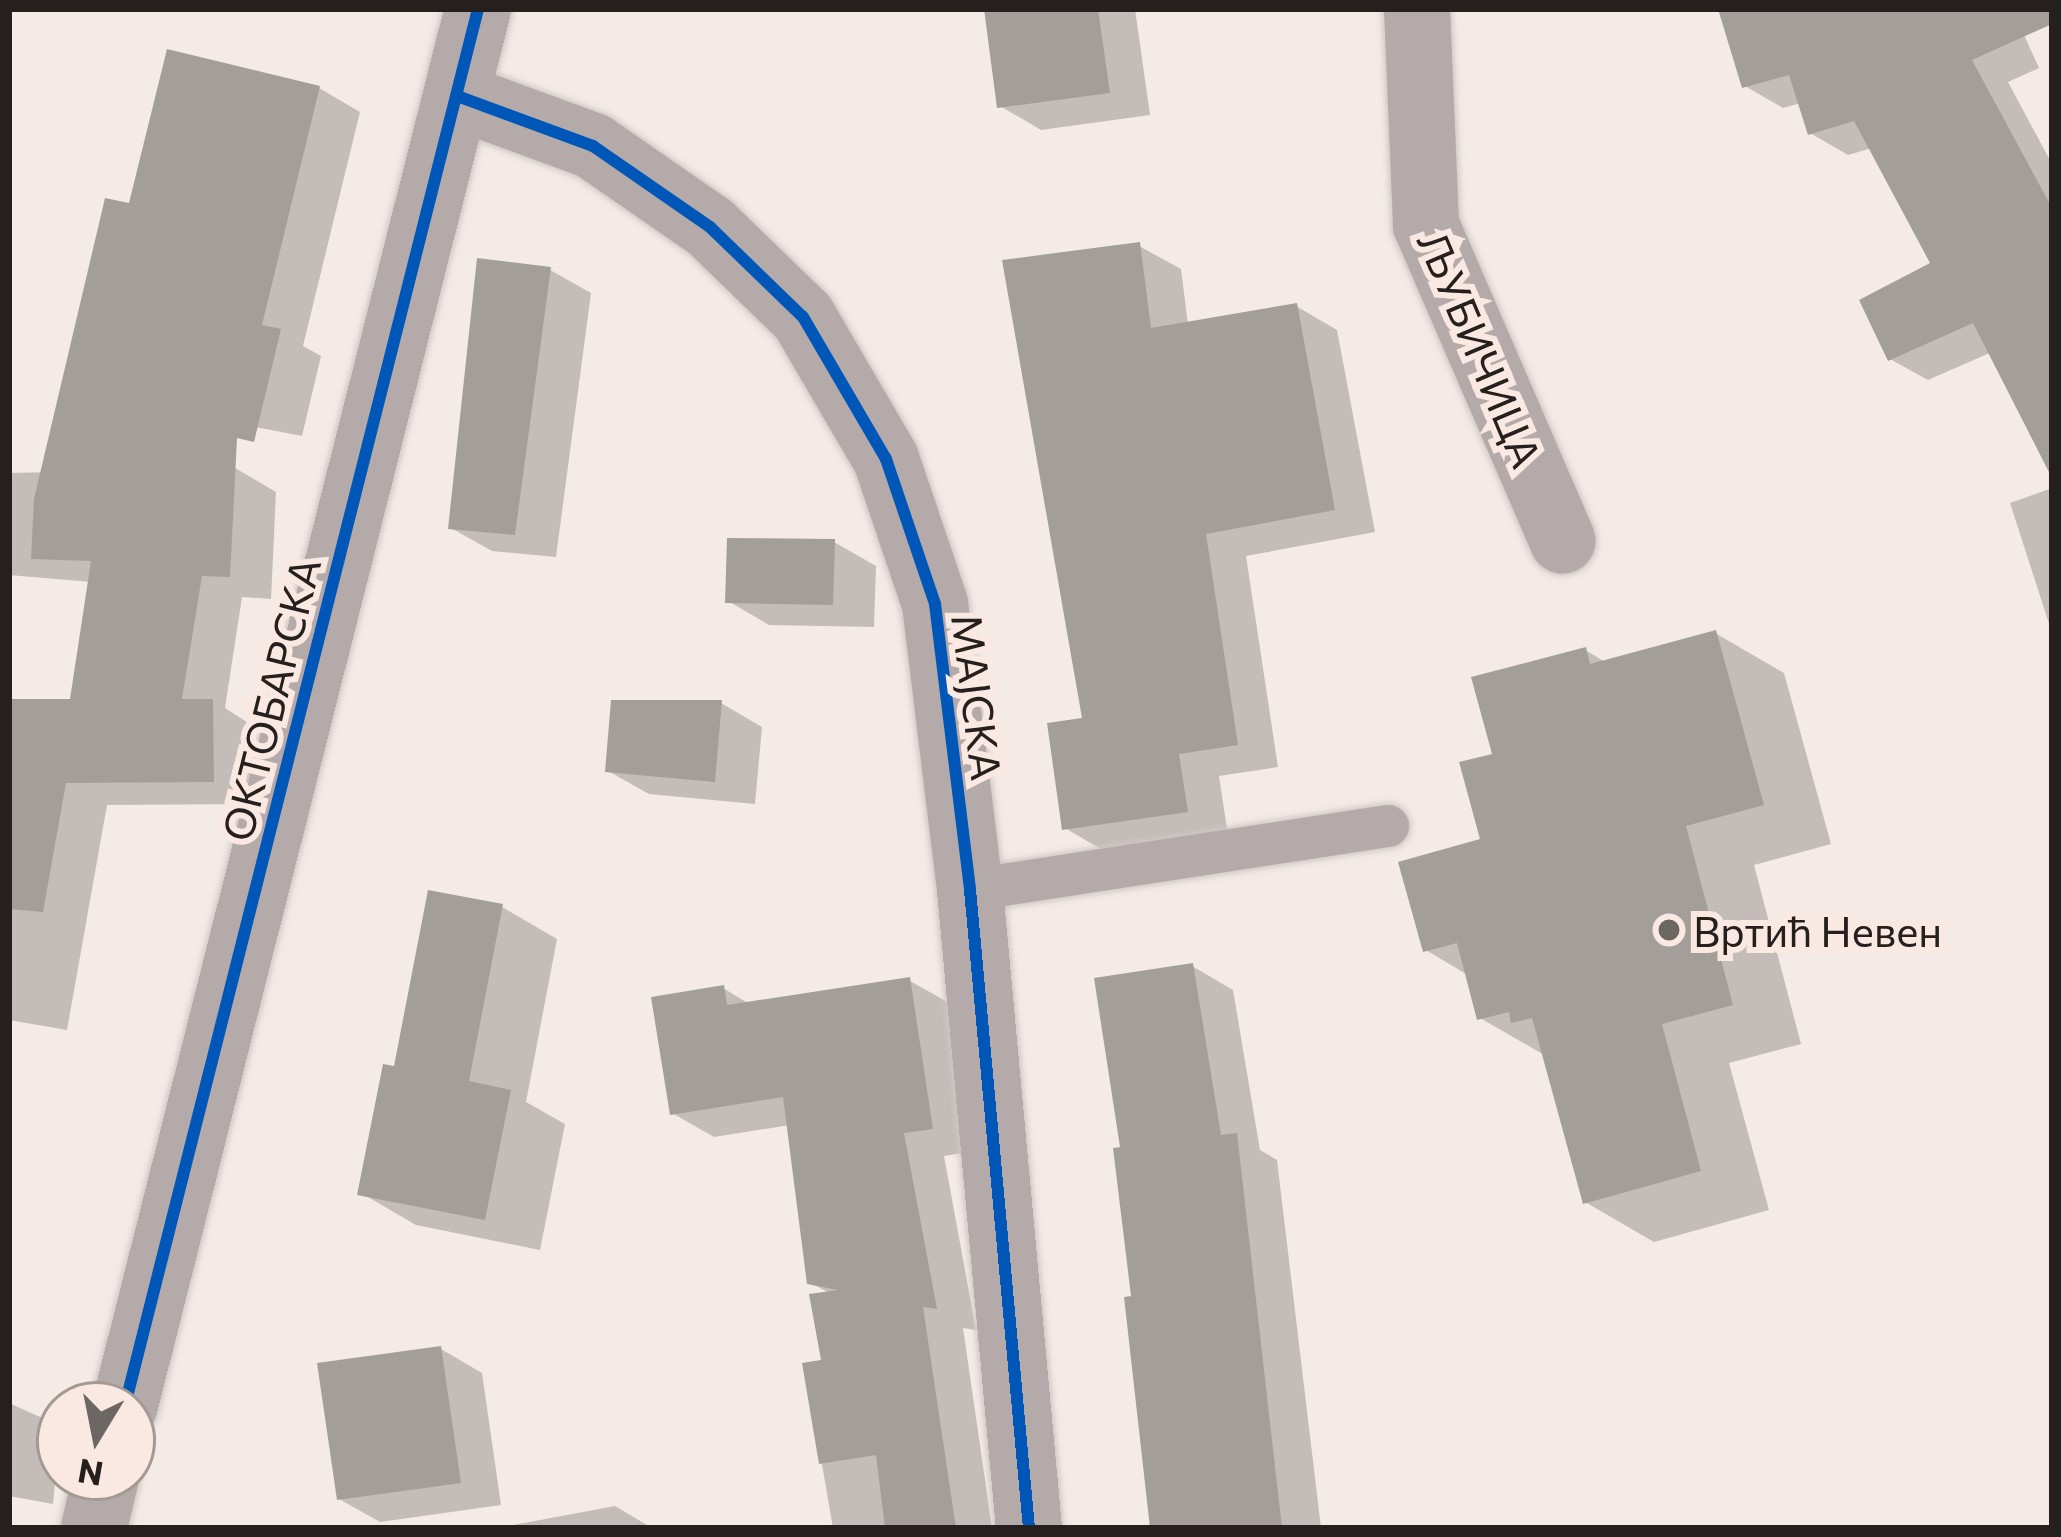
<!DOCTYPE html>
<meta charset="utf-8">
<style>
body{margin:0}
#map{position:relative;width:2061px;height:1537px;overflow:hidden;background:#f4ebe7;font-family:Commissioner,sans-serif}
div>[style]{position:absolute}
.shadow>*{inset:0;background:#0003}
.building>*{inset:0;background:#a49e9a}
.roads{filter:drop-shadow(0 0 3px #cec7c3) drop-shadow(0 0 3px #cec7c3)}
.lane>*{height:42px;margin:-21px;padding:0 21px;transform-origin:21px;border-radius:21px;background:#b4aaa9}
.street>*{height:66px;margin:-33px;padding:0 33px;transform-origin:33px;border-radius:33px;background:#b4aaa9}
.cycleway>*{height:12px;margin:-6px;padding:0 6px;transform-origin:6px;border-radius:6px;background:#0057b8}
.dots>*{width:33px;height:33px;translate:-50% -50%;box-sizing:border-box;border:6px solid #f9e9e2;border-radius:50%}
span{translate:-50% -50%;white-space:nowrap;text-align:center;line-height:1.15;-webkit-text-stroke:12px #f9e9e2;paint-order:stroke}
.street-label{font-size:42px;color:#25201d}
.poi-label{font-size:42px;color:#25201d}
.left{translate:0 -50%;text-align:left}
.frame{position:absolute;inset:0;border:12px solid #25201d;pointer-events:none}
.north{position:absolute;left:36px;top:1381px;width:120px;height:120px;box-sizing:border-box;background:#f9e9e2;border:3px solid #a49993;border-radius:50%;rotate:190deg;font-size:33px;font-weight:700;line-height:48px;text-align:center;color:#25201d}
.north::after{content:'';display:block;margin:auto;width:42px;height:54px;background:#6d6764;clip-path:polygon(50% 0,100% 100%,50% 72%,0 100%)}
</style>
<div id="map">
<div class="shadow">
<i style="clip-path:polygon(987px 9px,1135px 9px,1150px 115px,1041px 130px,1000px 106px)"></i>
<i style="clip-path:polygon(1722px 9px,2015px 15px,2039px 68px,2008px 82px,2052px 164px,2052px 472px,1992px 352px,1928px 380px,1890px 359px,1934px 264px,1872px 148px,1848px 155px,1810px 133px,1801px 103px,1783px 108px,1745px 86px)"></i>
<i style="clip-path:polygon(319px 88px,360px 112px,303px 346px,321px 356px,302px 436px,107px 398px,131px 207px)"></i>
<i style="clip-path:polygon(1139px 246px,1181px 269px,1188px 325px,1296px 306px,1337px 330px,1375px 532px,1246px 556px,1278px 767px,1219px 776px,1228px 835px,1106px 852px,1065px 828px,1085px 721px)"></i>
<i style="clip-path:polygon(550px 270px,591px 293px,556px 557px,492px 551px,451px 528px)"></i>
<i style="clip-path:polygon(235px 468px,276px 492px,271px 599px,242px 597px,225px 708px,253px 726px,254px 804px,107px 805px,67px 1030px,9px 1020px,9px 702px,72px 702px,91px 582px,9px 575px,9px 473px)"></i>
<i style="clip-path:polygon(2052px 488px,2052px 633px,2010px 503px)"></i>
<i style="clip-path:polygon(834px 542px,876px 566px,874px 627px,769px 625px,728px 601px)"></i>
<i style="clip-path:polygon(1715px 633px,1784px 673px,1831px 844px,1754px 865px,1801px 1044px,1729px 1063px,1769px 1210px,1654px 1242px,1585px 1202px,1546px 1056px,1480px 1018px,1466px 974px,1426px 950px,1483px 841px,1496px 756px,1585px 650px,1607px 663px)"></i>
<i style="clip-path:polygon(721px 703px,762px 727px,755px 804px,649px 794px,608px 771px)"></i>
<i style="clip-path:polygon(502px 907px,557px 939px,526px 1102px,565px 1124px,540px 1250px,416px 1225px,361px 1193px,396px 1070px)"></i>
<i style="clip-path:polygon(1192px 966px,1233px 990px,1260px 1150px,1277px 1160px,1321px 1528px,1155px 1528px,1127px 1300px,1135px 1299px,1124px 1150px)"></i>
<i style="clip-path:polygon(910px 981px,951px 1004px,973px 1151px,944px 1156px,976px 1330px,963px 1328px,992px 1528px,833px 1528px,805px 1366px,825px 1362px,831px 1294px,809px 1282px,790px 1125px,714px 1137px,672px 1113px,723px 988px,751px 1005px)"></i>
<i style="clip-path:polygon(441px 1349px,482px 1373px,501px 1505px,380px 1522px,339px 1499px)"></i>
<i style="clip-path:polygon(9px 1403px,60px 1426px,53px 1504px,9px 1496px)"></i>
<i style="clip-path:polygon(615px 1506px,652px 1528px,502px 1528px,502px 1527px)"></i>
</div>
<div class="building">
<i style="clip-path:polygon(984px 9px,1098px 9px,1110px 93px,997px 108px)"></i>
<i style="clip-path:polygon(1718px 9px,2052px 9px,2052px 24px,1972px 60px,2052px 208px,2052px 478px,1973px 323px,1888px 361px,1859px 300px,1930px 263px,1854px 121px,1808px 135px,1789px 75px,1742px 88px)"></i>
<i style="clip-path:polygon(167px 49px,320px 86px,262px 325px,281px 329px,254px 442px,237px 438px,230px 577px,202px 576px,182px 699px,213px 699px,214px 782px,66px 783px,43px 912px,9px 909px,9px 699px,70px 699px,91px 561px,31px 559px,34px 499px,105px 198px,129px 203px)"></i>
<i style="clip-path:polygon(1140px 242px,1151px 328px,1297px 303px,1335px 510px,1206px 534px,1238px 745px,1179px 754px,1188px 812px,1062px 830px,1047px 723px,1082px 718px,1002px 260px)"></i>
<i style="clip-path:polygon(477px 258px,551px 267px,515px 535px,448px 529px)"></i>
<i style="clip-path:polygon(727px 538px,835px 539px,833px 605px,725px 603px)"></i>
<i style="clip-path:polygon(1716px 630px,1764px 805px,1686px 826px,1733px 1005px,1662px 1024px,1701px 1171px,1583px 1204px,1532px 1018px,1511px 1023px,1509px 1012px,1477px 1020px,1457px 943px,1423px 952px,1398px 862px,1480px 839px,1459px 762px,1492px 754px,1471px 677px,1586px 647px,1590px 664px)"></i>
<i style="clip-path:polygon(611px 700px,722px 700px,715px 782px,605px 772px)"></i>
<i style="clip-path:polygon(428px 890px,503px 904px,469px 1081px,511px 1090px,485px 1220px,357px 1195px,383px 1064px,394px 1066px)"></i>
<i style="clip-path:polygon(1193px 963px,1221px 1135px,1237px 1133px,1282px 1528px,1150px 1528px,1124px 1297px,1131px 1296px,1113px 1148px,1120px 1147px,1094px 978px)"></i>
<i style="clip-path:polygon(910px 977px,933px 1129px,904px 1133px,937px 1309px,923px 1307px,956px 1528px,885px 1528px,876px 1455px,819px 1464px,802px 1363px,821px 1360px,809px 1294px,838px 1290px,807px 1284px,783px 1097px,670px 1115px,651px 997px,724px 985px,727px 1005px)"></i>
<i style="clip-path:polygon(441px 1346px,461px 1483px,337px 1500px,317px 1363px)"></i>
</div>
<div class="roads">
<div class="lane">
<i style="left:970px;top:890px;width:423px;rotate:-8.7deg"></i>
</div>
<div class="street">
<i style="left:1417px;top:9px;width:216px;rotate:87.6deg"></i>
<i style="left:1426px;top:225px;width:344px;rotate:66.6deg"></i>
<i style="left:457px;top:96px;width:145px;rotate:20.2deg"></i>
<i style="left:593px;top:146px;width:142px;rotate:34.7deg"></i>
<i style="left:710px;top:227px;width:129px;rotate:44.1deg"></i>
<i style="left:803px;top:317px;width:164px;rotate:59.7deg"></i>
<i style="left:886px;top:459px;width:153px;rotate:71.3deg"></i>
<i style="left:935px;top:604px;width:288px;rotate:83deg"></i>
<i style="left:970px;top:890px;width:641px;rotate:84.72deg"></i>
<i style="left:125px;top:1405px;width:1440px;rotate:-75.81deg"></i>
<i style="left:94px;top:1528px;width:52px;rotate:-76.8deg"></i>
</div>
</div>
<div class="cycleway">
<i style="left:457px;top:96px;width:145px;rotate:20.2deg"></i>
<i style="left:593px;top:146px;width:142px;rotate:34.7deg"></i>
<i style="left:710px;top:227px;width:129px;rotate:44.1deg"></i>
<i style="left:803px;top:317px;width:164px;rotate:59.7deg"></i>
<i style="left:886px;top:459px;width:153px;rotate:71.3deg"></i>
<i style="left:935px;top:604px;width:288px;rotate:83deg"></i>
<i style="left:970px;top:890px;width:641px;rotate:84.72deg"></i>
<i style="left:125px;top:1405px;width:1440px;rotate:-75.81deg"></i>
</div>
<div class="dots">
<i style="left:1669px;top:930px;background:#6d6764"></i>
</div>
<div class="street-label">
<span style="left:1481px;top:349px;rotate:67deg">ЉУБИЧИЦА</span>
<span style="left:978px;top:697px;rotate:83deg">МАЈСКА</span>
<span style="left:270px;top:699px;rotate:-76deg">ОКТОБАРСКА</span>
</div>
<div class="poi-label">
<span class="left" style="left:1693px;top:930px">Вртић Невен</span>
</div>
<div class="frame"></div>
<div class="north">N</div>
</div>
